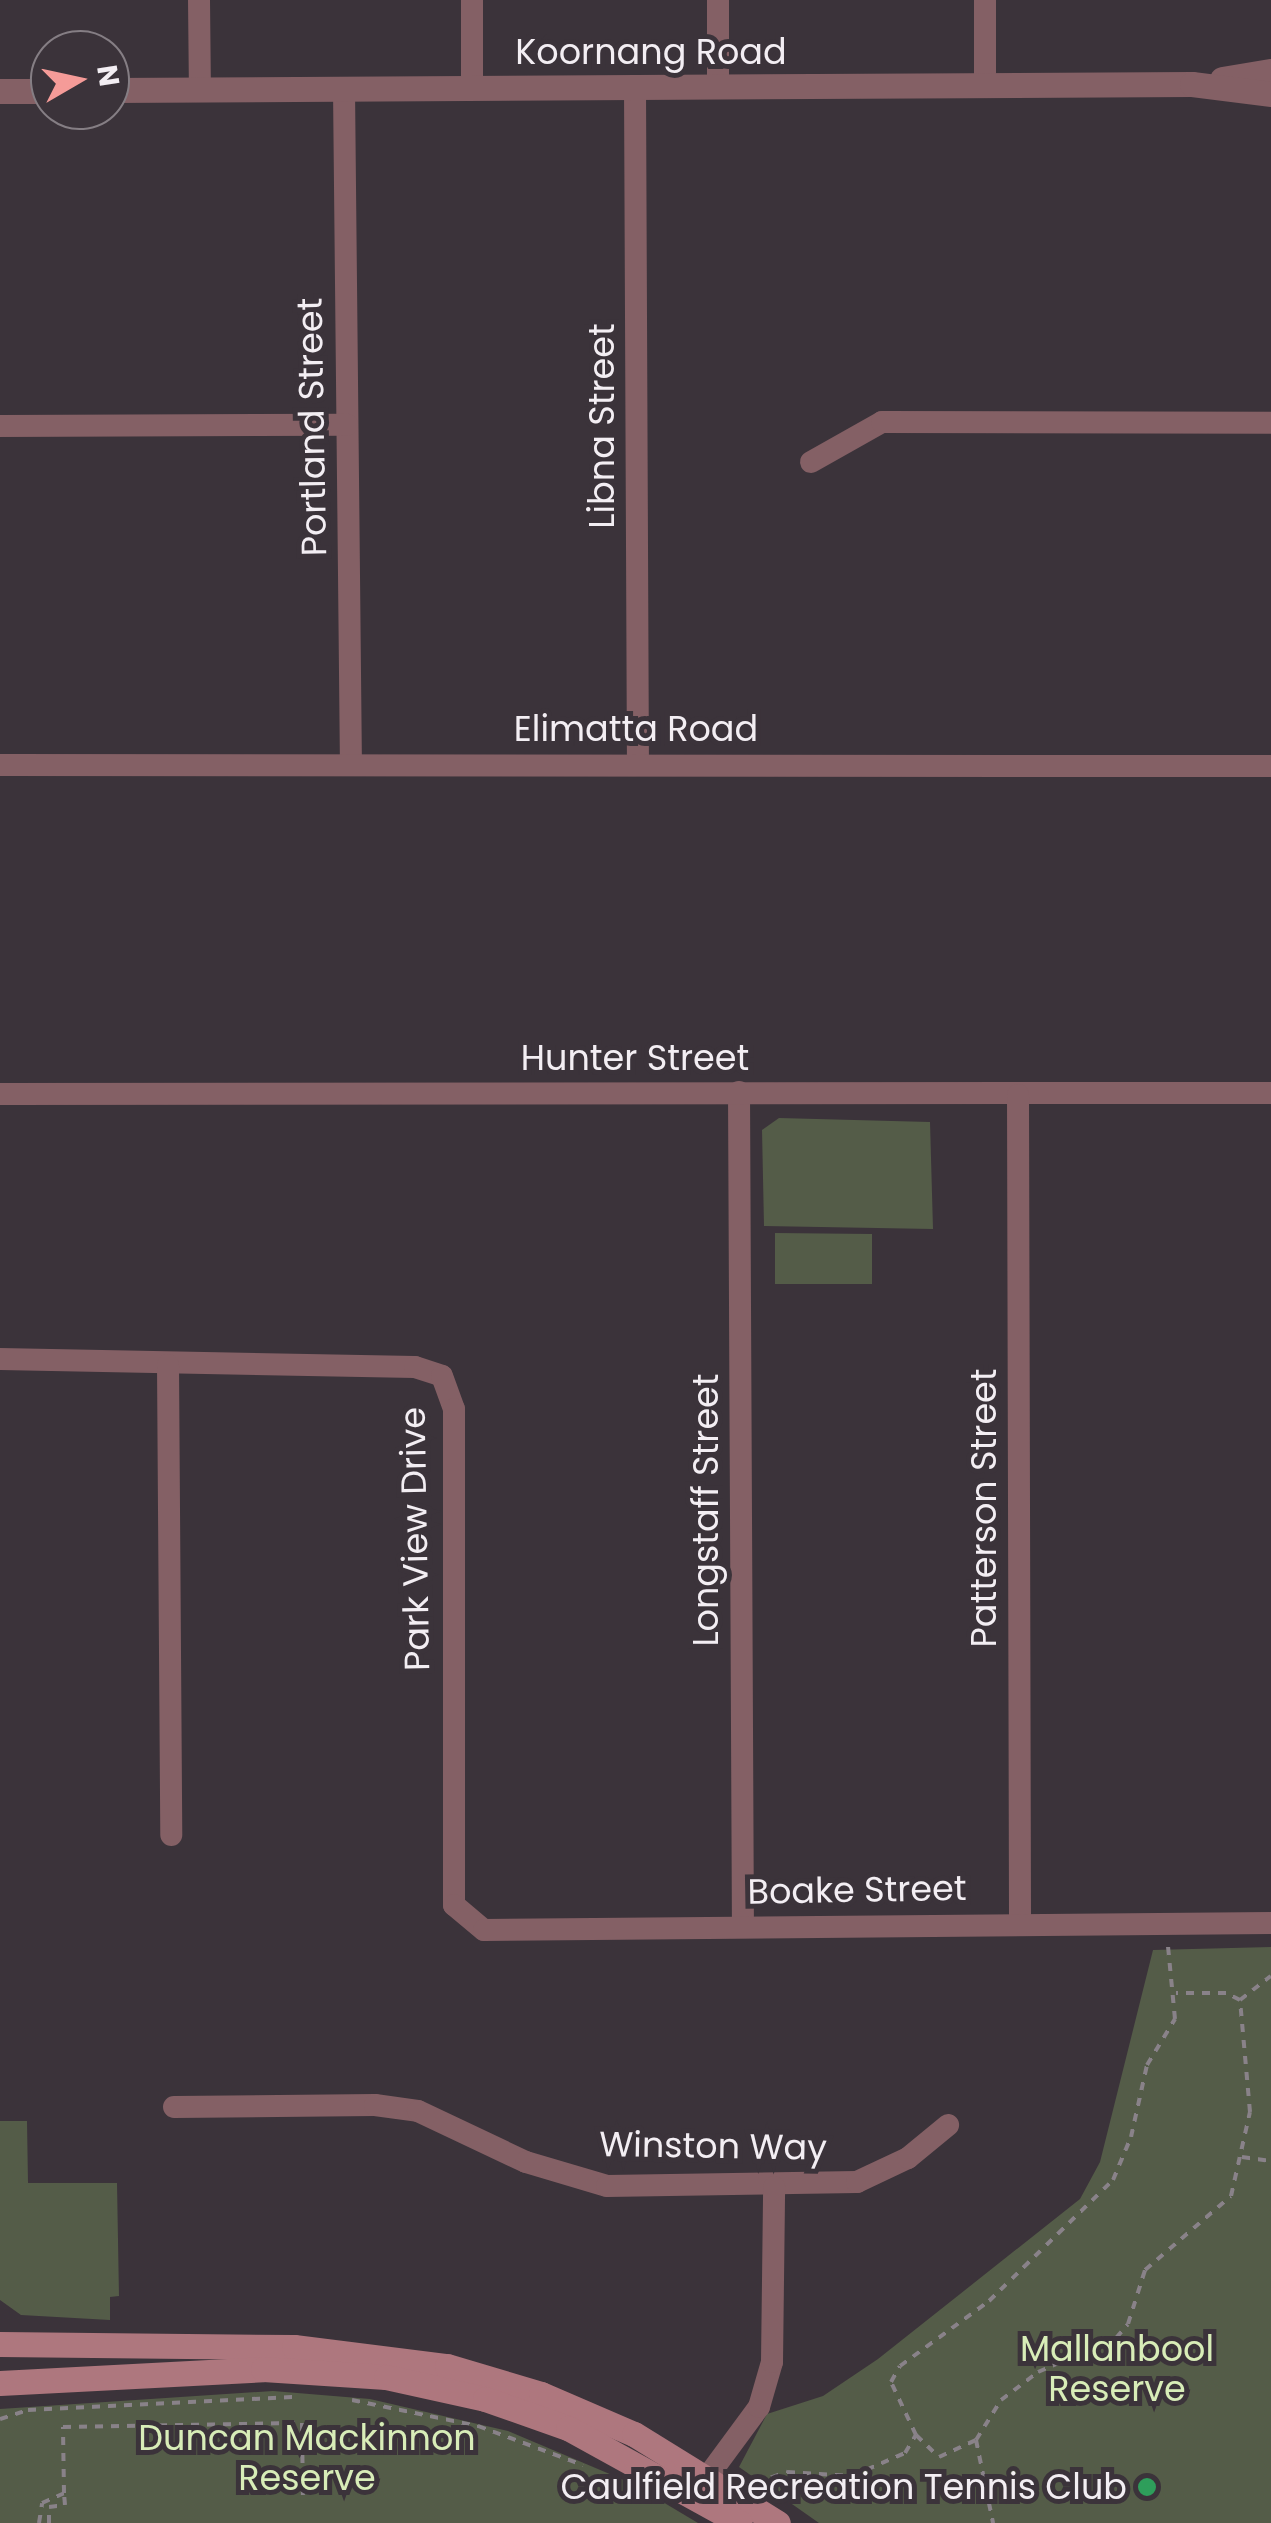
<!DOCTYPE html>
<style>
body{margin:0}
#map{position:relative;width:1271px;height:2523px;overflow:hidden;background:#3b333a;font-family:Poppins,sans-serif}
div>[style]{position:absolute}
.green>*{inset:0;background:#545c48}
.path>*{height:4px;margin-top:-2px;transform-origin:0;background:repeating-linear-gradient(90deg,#898289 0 8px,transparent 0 16px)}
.minor>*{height:22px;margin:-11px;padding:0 11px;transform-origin:11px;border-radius:11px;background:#846065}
.tertiary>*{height:25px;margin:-12.5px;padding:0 12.5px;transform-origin:12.5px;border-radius:12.5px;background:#846065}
.secondary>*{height:25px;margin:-12.5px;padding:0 12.5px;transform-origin:12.5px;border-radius:12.5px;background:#ae777e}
.dots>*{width:28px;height:28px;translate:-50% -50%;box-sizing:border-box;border:5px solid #3b333a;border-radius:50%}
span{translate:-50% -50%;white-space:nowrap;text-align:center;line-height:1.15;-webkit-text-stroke:10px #3b333a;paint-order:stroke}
.street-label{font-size:35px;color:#f3eef3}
.park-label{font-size:35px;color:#d8edb8}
.poi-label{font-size:35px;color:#f3eef3}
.right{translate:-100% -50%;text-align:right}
.north{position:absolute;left:30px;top:30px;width:100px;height:100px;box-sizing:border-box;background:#3b333a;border:2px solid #857e84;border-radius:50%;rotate:81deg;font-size:28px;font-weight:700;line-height:40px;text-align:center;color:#f3eef3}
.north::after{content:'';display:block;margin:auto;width:35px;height:45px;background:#f59b98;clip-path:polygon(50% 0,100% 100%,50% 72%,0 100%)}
</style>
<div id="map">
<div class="green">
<i style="clip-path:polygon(779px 1118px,930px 1122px,933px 1229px,764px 1226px,762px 1130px)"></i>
<i style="clip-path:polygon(775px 1233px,872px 1234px,872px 1284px,775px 1284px)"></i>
<i style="clip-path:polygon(1271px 1947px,1271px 2523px,819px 2523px,739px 2467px,767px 2414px,823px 2396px,878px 2359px,1080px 2199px,1100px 2162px,1153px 1950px)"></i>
<i style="clip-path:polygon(0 2121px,27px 2121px,28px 2183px,117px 2183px,119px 2296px,110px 2297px,110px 2320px,21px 2315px,0 2300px)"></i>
<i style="clip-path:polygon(273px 2391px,370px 2399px,508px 2431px,631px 2483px,698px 2523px,0 2523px,0 2409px)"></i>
</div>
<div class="path">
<i style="left:1240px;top:2000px;width:39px;rotate:-38deg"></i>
<i style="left:1242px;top:2157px;width:29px;rotate:8deg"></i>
<i style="left:352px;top:2400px;width:129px;rotate:11.7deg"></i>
<i style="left:478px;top:2426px;width:112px;rotate:20.4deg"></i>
<i style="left:0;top:2419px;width:29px;rotate:-18deg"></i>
<i style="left:28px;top:2410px;width:269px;rotate:-2.8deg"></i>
<i style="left:916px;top:2435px;width:32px;rotate:44deg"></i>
<i style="left:939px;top:2457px;width:41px;rotate:-24.7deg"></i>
<i style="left:976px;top:2440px;width:47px;rotate:-58deg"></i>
<i style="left:1001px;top:2400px;width:46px;rotate:-37.1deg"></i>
<i style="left:1038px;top:2372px;width:85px;rotate:-23.6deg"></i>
<i style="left:1116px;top:2338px;width:18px;rotate:-49deg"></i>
<i style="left:1128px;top:2324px;width:57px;rotate:-72.5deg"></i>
<i style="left:1145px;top:2270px;width:113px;rotate:-40.7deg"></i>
<i style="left:1231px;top:2196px;width:86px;rotate:-77.3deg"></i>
<i style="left:1250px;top:2112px;width:112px;rotate:-95.1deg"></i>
<i style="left:1240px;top:2000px;width:16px;rotate:-153deg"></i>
<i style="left:1226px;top:1993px;width:50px;rotate:180deg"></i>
<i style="left:976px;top:2440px;width:85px;rotate:78.4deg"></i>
<i style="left:756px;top:2483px;width:33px;rotate:-20deg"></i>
<i style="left:787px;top:2472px;width:65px;rotate:3.5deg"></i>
<i style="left:852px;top:2476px;width:58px;rotate:-23.5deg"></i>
<i style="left:905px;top:2453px;width:21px;rotate:-59deg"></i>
<i style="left:916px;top:2435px;width:59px;rotate:-115.3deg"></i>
<i style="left:891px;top:2382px;width:18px;rotate:-61deg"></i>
<i style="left:900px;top:2366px;width:110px;rotate:-36.1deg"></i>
<i style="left:989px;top:2301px;width:173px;rotate:-44.3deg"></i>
<i style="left:1113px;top:2180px;width:47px;rotate:-67.3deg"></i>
<i style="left:1131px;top:2137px;width:74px;rotate:-77.5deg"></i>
<i style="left:1147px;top:2065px;width:54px;rotate:-58.7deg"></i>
<i style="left:1175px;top:2019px;width:73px;rotate:-95.5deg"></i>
<i style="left:39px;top:2523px;width:20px;rotate:-81deg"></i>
<i style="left:42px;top:2503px;width:24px;rotate:-24deg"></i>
<i style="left:64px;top:2493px;width:66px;rotate:-90.9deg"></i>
<i style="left:63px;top:2427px;width:239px;rotate:-1deg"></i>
<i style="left:302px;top:2423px;width:79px;rotate:89.3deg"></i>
<i style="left:49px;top:2523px;width:16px;rotate:-90deg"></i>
<i style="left:49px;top:2507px;width:16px;rotate:-7deg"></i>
<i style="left:65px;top:2505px;width:12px;rotate:-95deg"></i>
</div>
<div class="minor">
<i style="left:199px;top:0;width:89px;rotate:89.4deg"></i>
<i style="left:985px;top:0;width:85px;rotate:90deg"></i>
<i style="left:718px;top:86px;width:86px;rotate:-90deg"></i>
<i style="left:472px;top:87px;width:87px;rotate:-90deg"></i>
<i style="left:635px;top:87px;width:677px;rotate:89.75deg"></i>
<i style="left:344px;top:89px;width:675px;rotate:89.41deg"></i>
<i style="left:0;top:426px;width:347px;rotate:-0.2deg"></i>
<i style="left:811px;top:462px;width:81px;rotate:-29.4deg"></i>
<i style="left:882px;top:422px;width:389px;rotate:0.1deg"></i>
<i style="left:0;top:765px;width:1271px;rotate:0.05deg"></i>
<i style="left:739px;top:1092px;width:835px;rotate:89.73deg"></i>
<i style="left:0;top:1094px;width:1271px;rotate:-0.05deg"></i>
<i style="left:1018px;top:1095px;width:827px;rotate:89.86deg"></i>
<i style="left:0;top:1359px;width:415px;rotate:1.1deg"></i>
<i style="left:415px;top:1367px;width:28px;rotate:18deg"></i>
<i style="left:442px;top:1376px;width:35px;rotate:70deg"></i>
<i style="left:454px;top:1409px;width:496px;rotate:90deg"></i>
<i style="left:454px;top:1905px;width:39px;rotate:40deg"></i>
<i style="left:484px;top:1930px;width:787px;rotate:-0.51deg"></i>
<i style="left:168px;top:1365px;width:470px;rotate:89.6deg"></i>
<i style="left:174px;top:2107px;width:201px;rotate:-0.6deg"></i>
<i style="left:375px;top:2105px;width:43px;rotate:7.9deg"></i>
<i style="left:418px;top:2111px;width:119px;rotate:25.3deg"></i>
<i style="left:526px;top:2162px;width:84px;rotate:16.5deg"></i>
<i style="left:607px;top:2186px;width:250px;rotate:-0.9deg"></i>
<i style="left:857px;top:2182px;width:56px;rotate:-25.2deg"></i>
<i style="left:908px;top:2158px;width:52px;rotate:-39.5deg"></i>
<i style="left:697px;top:2491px;width:104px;rotate:-53.6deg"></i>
<i style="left:759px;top:2407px;width:47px;rotate:-73.9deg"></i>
<i style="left:772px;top:2362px;width:175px;rotate:-89.3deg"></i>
</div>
<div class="tertiary">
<i style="left:1222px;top:79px;width:50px;rotate:-9.3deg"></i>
<i style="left:110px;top:90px;width:1082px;rotate:-0.32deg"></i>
<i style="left:1192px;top:84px;width:80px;rotate:7.2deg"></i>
<i style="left:0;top:91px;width:50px"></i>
</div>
<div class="secondary">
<i style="left:0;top:2344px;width:294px;rotate:0.6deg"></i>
<i style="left:294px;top:2347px;width:154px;rotate:7.1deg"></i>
<i style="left:447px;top:2366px;width:98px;rotate:16.6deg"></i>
<i style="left:541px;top:2394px;width:101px;rotate:23.3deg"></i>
<i style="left:634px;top:2434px;width:169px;rotate:31.7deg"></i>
<i style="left:0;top:2383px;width:263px;rotate:-3deg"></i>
<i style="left:263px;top:2369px;width:123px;rotate:3.7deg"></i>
<i style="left:386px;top:2377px;width:101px;rotate:12.5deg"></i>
<i style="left:485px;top:2399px;width:88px;rotate:19.3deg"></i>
<i style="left:568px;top:2428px;width:196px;rotate:28.9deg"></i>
</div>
<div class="dots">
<i style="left:1147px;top:2487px;background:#2e9e5b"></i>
</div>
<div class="street-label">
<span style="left:651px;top:52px">Koornang Road</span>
<span style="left:602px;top:426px;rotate:-90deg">Libna Street</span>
<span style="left:312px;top:427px;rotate:-91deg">Portland Street</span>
<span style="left:636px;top:729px">Elimatta Road</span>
<span style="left:635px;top:1058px">Hunter Street</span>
<span style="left:984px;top:1508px;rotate:-90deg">Patterson Street</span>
<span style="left:706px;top:1510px;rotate:-90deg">Longstaff Street</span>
<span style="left:415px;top:1539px;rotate:-91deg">Park View Drive</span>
<span style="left:857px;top:1890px;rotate:-1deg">Boake Street</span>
<span style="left:713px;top:2146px;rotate:1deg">Winston Way</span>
</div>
<div class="park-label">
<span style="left:1117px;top:2369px">Mallanbool<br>Reserve</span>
<span style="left:307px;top:2458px">Duncan Mackinnon<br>Reserve</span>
</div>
<div class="poi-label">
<span class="right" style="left:1127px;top:2487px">Caulfield Recreation Tennis Club</span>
</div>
<div class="north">N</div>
</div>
